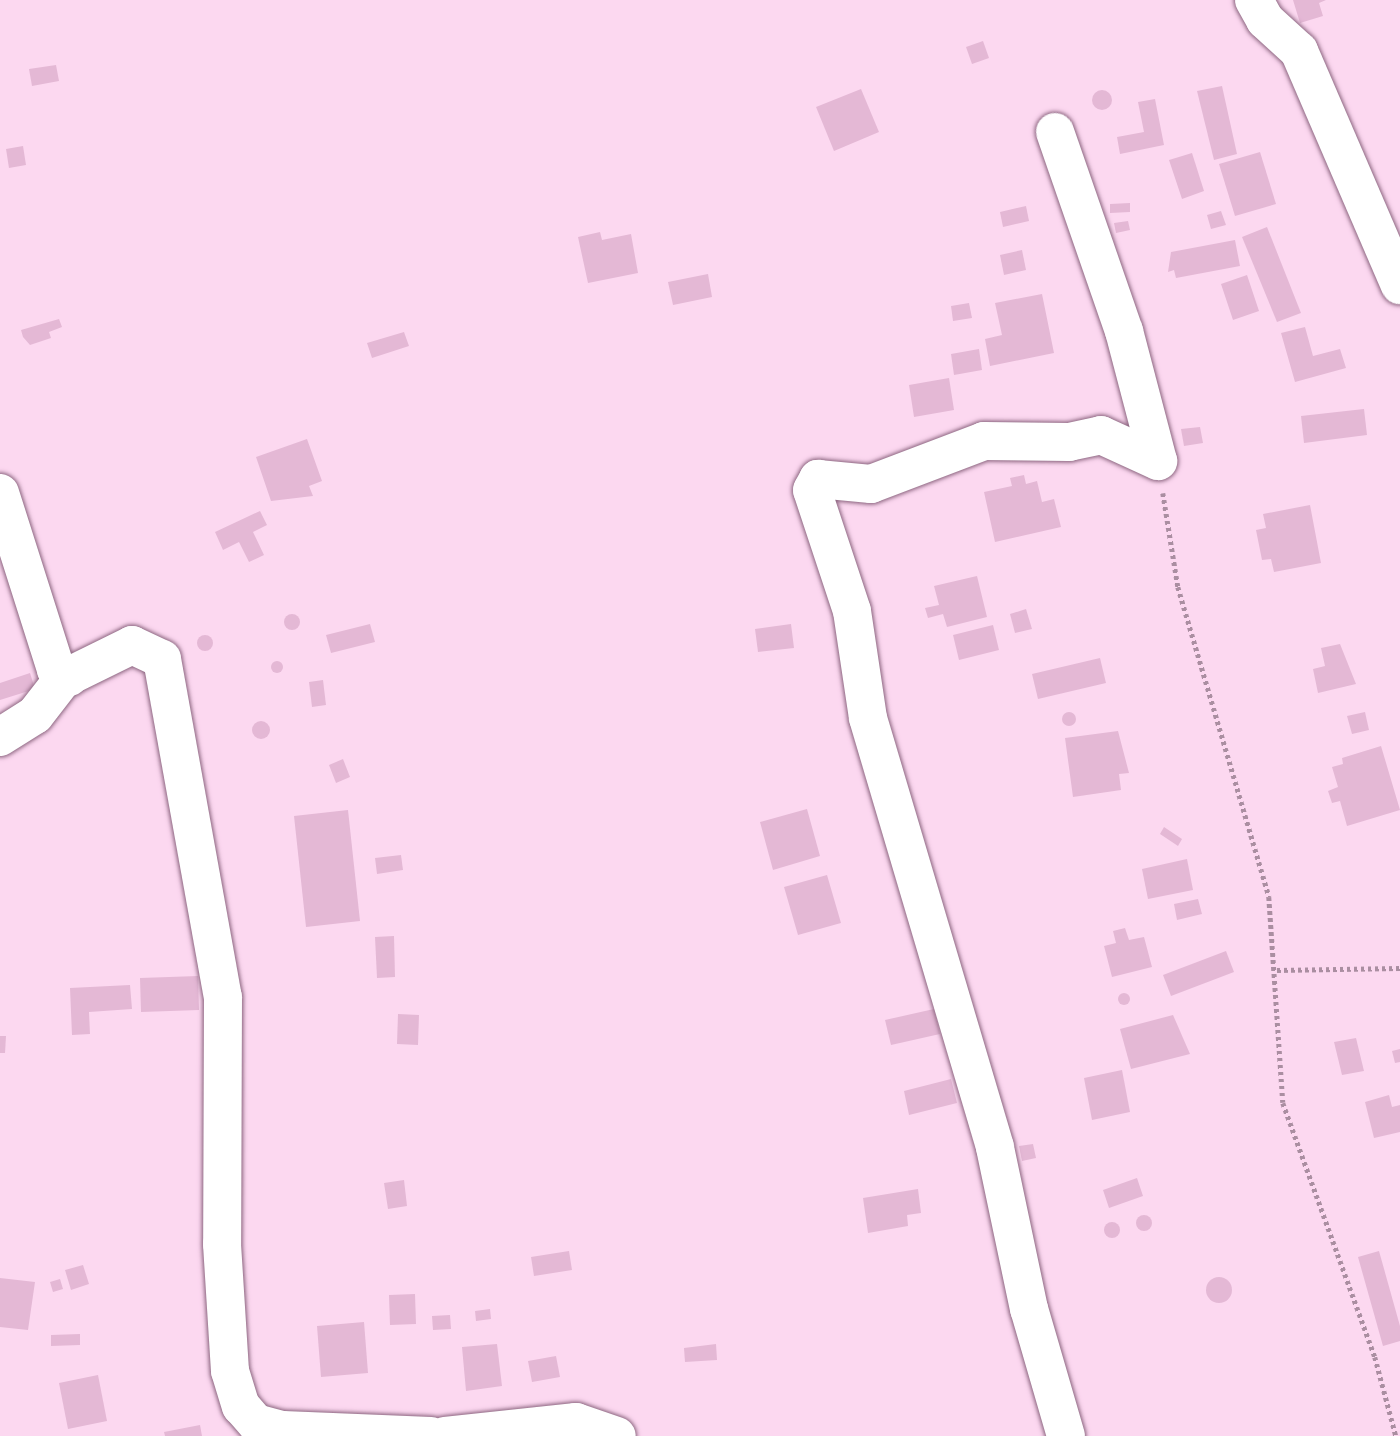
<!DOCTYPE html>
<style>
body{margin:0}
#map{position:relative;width:1400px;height:1436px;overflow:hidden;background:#fcd8f0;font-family:Lato,sans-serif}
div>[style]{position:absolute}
.building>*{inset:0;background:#e4b8d5}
.round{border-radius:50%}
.path>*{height:4.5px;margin-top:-2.25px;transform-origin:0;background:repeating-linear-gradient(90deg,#aa8ea1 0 3.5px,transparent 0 7px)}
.roads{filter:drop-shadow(0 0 2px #8d6681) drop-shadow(0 0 2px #8d6681)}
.minor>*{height:38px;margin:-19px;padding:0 19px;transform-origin:19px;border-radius:19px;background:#fff}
span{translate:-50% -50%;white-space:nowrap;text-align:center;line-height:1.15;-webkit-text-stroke:7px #fff;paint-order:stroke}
</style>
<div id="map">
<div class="building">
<i style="clip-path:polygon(1293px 0,1326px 0,1319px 3px,1323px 16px,1300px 23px)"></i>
<i style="clip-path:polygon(983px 41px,989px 58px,972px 64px,966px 47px)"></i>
<i style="clip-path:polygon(56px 65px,59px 81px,32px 86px,29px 69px)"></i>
<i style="clip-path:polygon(1222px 86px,1237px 154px,1214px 160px,1197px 91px)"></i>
<i style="clip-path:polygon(861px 89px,879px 132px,834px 151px,816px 107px)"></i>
<i class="round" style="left:1092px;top:90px;width:20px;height:20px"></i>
<i style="clip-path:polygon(1155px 99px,1164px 145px,1120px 154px,1117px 137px,1144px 132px,1138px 102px)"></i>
<i style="clip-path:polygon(23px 146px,26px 165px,9px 168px,6px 149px)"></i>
<i style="clip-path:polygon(1260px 152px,1276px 204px,1235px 216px,1219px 164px)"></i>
<i style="clip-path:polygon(1192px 153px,1204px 191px,1182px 199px,1169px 160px)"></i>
<i style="clip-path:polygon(1130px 203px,1130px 212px,1110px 213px,1110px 204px)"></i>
<i style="clip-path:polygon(1026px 206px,1029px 221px,1003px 227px,1000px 212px)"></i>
<i style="clip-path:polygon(1221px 211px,1226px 225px,1211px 229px,1207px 215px)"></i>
<i style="clip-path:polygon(1128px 221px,1130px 230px,1116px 233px,1114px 223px)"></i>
<i style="clip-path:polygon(1267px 227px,1301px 313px,1277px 322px,1242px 237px)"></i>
<i style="clip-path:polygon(600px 232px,602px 240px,631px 234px,638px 273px,588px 283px,578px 237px)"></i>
<i style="clip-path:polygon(1235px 240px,1240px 266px,1176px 278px,1174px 270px,1168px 272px,1171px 252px)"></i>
<i style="clip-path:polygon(1022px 250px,1026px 270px,1004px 275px,1000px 255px)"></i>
<i style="clip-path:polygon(708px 274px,712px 297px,673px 305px,668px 282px)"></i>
<i style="clip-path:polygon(1247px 275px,1259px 311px,1233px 320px,1221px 284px)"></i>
<i style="clip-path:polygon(1042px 294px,1054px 353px,990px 366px,985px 339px,1002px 335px,995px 303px)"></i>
<i style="clip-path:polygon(969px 303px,972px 318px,953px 321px,951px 306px)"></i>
<i style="clip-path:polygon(59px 319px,62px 327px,49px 332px,51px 338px,30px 345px,23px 337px,21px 330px)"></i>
<i style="clip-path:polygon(1305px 327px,1313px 356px,1340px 349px,1346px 368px,1295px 382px,1281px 333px)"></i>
<i style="clip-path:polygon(404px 332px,409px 346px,372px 358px,367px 343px)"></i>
<i style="clip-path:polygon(979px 349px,982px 370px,954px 375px,951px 354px)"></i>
<i style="clip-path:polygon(949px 378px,954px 410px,914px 417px,909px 385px)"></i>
<i style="clip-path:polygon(1364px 409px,1367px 435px,1304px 443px,1301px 416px)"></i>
<i style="clip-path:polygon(1200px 427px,1203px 443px,1184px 446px,1181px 429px)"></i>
<i style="clip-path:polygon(307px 439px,322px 481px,309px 486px,313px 496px,271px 501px,256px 457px)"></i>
<i style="clip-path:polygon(1024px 475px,1026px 484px,1037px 481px,1042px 502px,1054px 499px,1061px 527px,995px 542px,984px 492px,1012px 486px,1010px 478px)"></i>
<i style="clip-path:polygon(1310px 505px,1321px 563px,1274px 572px,1271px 559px,1262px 560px,1256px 530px,1266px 528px,1263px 514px)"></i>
<i style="clip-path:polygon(260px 511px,267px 525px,253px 532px,264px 555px,249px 562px,239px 542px,223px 550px,215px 532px)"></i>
<i style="clip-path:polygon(977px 576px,987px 617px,947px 627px,943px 614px,928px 618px,925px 608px,939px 605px,934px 586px)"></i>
<i style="clip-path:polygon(1026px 609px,1032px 629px,1015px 633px,1010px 614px)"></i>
<i class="round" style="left:284px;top:614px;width:16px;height:16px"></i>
<i style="clip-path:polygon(370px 624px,375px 642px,331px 653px,326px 635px)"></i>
<i style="clip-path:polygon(791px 624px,794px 648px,758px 652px,755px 629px)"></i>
<i style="clip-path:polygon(993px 625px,999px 650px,959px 660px,953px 635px)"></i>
<i class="round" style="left:197px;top:635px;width:16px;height:16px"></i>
<i style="clip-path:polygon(1340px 644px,1356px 684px,1318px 693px,1313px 669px,1325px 666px,1321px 648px)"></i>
<i style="clip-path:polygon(1100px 658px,1106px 683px,1038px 699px,1032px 674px)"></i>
<i class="round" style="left:271px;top:661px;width:12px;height:12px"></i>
<i style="clip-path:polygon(30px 673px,35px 689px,0 700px,0 683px)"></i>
<i style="clip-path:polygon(323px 680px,326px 705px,312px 707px,309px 682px)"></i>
<i class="round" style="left:1062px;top:712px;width:14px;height:14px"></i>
<i style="clip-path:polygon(1365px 712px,1369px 730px,1352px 734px,1347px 716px)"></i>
<i class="round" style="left:252px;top:721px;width:18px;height:18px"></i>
<i style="clip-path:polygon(1118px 731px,1129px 773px,1119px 774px,1121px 790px,1073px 797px,1065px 738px)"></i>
<i style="clip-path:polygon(1381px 746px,1400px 810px,1347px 826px,1340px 801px,1332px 803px,1328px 791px,1338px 787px,1332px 767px,1343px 764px,1342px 758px)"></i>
<i style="clip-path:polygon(343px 759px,350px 777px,336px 783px,329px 765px)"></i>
<i style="clip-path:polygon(807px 809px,820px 856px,773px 870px,760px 822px)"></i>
<i style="clip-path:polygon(348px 810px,360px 921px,306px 927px,294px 816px)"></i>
<i style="clip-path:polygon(1164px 827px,1182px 839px,1178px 846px,1160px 834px)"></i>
<i style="clip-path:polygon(401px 855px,403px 870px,377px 874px,375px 858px)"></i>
<i style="clip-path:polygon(1187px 859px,1193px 890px,1148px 899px,1142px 869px)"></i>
<i style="clip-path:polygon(827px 875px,841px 923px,798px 935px,784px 887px)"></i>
<i style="clip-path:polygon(1198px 899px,1202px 914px,1177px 920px,1174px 904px)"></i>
<i style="clip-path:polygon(1125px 928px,1129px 940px,1144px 937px,1152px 967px,1112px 977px,1104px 946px,1116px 943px,1113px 931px)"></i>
<i style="clip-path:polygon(394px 936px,395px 977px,377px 978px,375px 937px)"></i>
<i style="clip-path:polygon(1226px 951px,1234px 972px,1171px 996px,1163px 975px)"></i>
<i style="clip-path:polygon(198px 976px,199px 1010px,141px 1012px,140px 978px)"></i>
<i style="clip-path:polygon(130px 985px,132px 1009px,89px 1012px,90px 1034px,72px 1035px,70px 988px)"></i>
<i class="round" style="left:1118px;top:993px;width:12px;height:12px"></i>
<i style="clip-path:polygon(934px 1009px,940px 1034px,891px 1045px,885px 1020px)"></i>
<i style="clip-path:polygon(398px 1014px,419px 1015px,418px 1045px,397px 1044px)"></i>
<i style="clip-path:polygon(1173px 1015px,1190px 1054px,1131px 1069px,1120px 1029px)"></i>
<i style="clip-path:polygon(0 1036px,6px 1036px,5px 1053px,0 1053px)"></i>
<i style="clip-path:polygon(1356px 1038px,1364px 1071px,1342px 1075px,1334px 1042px)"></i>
<i style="clip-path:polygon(1400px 1049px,1400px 1062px,1395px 1063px,1392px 1051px)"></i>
<i style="clip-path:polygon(1122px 1070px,1130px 1112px,1092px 1120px,1084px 1078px)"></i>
<i style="clip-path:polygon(951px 1079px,957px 1103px,909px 1115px,904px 1091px)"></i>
<i style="clip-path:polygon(1389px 1095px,1392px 1107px,1400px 1105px,1400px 1132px,1374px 1138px,1365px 1102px)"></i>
<i style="clip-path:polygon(1033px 1144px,1036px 1158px,1022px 1161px,1019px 1146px)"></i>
<i style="clip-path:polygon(1137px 1178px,1143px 1196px,1109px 1208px,1103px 1190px)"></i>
<i style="clip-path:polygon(404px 1180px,407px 1206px,388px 1209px,384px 1183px)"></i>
<i style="clip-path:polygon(918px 1189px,921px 1213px,907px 1215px,908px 1226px,868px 1233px,863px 1198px)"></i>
<i class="round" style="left:1136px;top:1215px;width:16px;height:16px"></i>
<i class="round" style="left:1104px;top:1222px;width:16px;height:16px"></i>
<i style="clip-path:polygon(569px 1251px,572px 1270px,534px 1276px,531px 1257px)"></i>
<i style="clip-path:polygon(1379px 1251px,1400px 1326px,1400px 1341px,1383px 1346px,1358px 1257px)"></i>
<i style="clip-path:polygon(83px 1265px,89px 1284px,71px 1290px,65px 1270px)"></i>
<i class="round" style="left:1206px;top:1277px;width:26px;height:26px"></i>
<i style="clip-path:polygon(0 1278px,35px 1282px,28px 1330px,0 1327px)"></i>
<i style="clip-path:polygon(60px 1279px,63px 1289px,53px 1292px,50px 1282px)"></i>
<i style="clip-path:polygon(415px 1294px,416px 1324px,390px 1325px,389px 1295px)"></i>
<i style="clip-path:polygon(490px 1309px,491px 1319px,476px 1321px,475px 1311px)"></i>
<i style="clip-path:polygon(450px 1315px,451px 1329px,433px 1330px,432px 1316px)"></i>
<i style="clip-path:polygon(364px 1322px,368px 1373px,321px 1377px,317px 1326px)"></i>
<i style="clip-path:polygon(80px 1334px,80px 1345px,51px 1346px,51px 1335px)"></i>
<i style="clip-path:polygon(497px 1344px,502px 1386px,466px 1391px,462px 1347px)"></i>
<i style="clip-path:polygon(716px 1344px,717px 1360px,685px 1362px,684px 1348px)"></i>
<i style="clip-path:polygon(556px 1356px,560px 1377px,532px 1382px,528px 1361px)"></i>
<i style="clip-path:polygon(98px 1375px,107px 1421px,68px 1429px,59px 1383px)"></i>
<i style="clip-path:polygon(200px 1425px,202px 1436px,165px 1436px,164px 1432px)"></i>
</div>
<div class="path">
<i style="left:1163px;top:493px;width:95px;rotate:80.9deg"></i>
<i style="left:1178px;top:587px;width:323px;rotate:73.6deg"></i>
<i style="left:1269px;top:897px;width:206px;rotate:86.1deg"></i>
<i style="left:1283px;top:1103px;width:270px;rotate:70.1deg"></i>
<i style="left:1375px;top:1357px;width:82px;rotate:75.1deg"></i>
<i style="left:1277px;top:970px;width:123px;rotate:-0.9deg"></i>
</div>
<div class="roads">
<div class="minor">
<i style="left:1254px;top:0;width:23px;rotate:61deg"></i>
<i style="left:1265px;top:20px;width:46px;rotate:42.4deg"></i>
<i style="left:1299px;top:51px;width:255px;rotate:66.7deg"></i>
<i style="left:1055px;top:132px;width:211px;rotate:70.9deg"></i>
<i style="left:1124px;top:331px;width:134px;rotate:75.3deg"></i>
<i style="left:0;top:493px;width:186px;rotate:72.4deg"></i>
<i style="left:56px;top:670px;width:15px;rotate:28deg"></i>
<i style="left:0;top:737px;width:41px;rotate:-32.2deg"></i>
<i style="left:35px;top:715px;width:46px;rotate:-52.1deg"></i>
<i style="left:63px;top:679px;width:77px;rotate:-26.2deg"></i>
<i style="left:132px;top:645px;width:33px;rotate:25deg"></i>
<i style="left:162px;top:659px;width:343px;rotate:79.8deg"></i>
<i style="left:223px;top:997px;width:247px;rotate:90.2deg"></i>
<i style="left:222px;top:1244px;width:127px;rotate:86.4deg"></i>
<i style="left:230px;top:1371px;width:37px;rotate:73deg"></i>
<i style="left:241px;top:1406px;width:23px;rotate:49deg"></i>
<i style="left:256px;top:1423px;width:28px;rotate:15deg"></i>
<i style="left:283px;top:1430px;width:148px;rotate:2.3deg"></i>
<i style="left:445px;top:1436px;width:132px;rotate:-6.1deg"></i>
<i style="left:576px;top:1422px;width:43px;rotate:18.9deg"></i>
<i style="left:1066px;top:1436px;width:132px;rotate:-106.2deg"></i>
<i style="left:1029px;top:1309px;width:166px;rotate:-101.9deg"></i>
<i style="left:995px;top:1147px;width:447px;rotate:-106.5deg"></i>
<i style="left:868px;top:718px;width:108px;rotate:-98.5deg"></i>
<i style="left:852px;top:611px;width:127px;rotate:-108.3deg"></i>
<i style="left:812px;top:490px;width:13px;rotate:-61deg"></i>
<i style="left:818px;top:479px;width:53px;rotate:5.4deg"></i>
<i style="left:871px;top:484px;width:121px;rotate:-20.8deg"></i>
<i style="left:984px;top:441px;width:85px;rotate:0.7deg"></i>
<i style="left:1069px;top:442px;width:33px;rotate:-12deg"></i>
<i style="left:1101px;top:435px;width:63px;rotate:24.5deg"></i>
</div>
</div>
</div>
